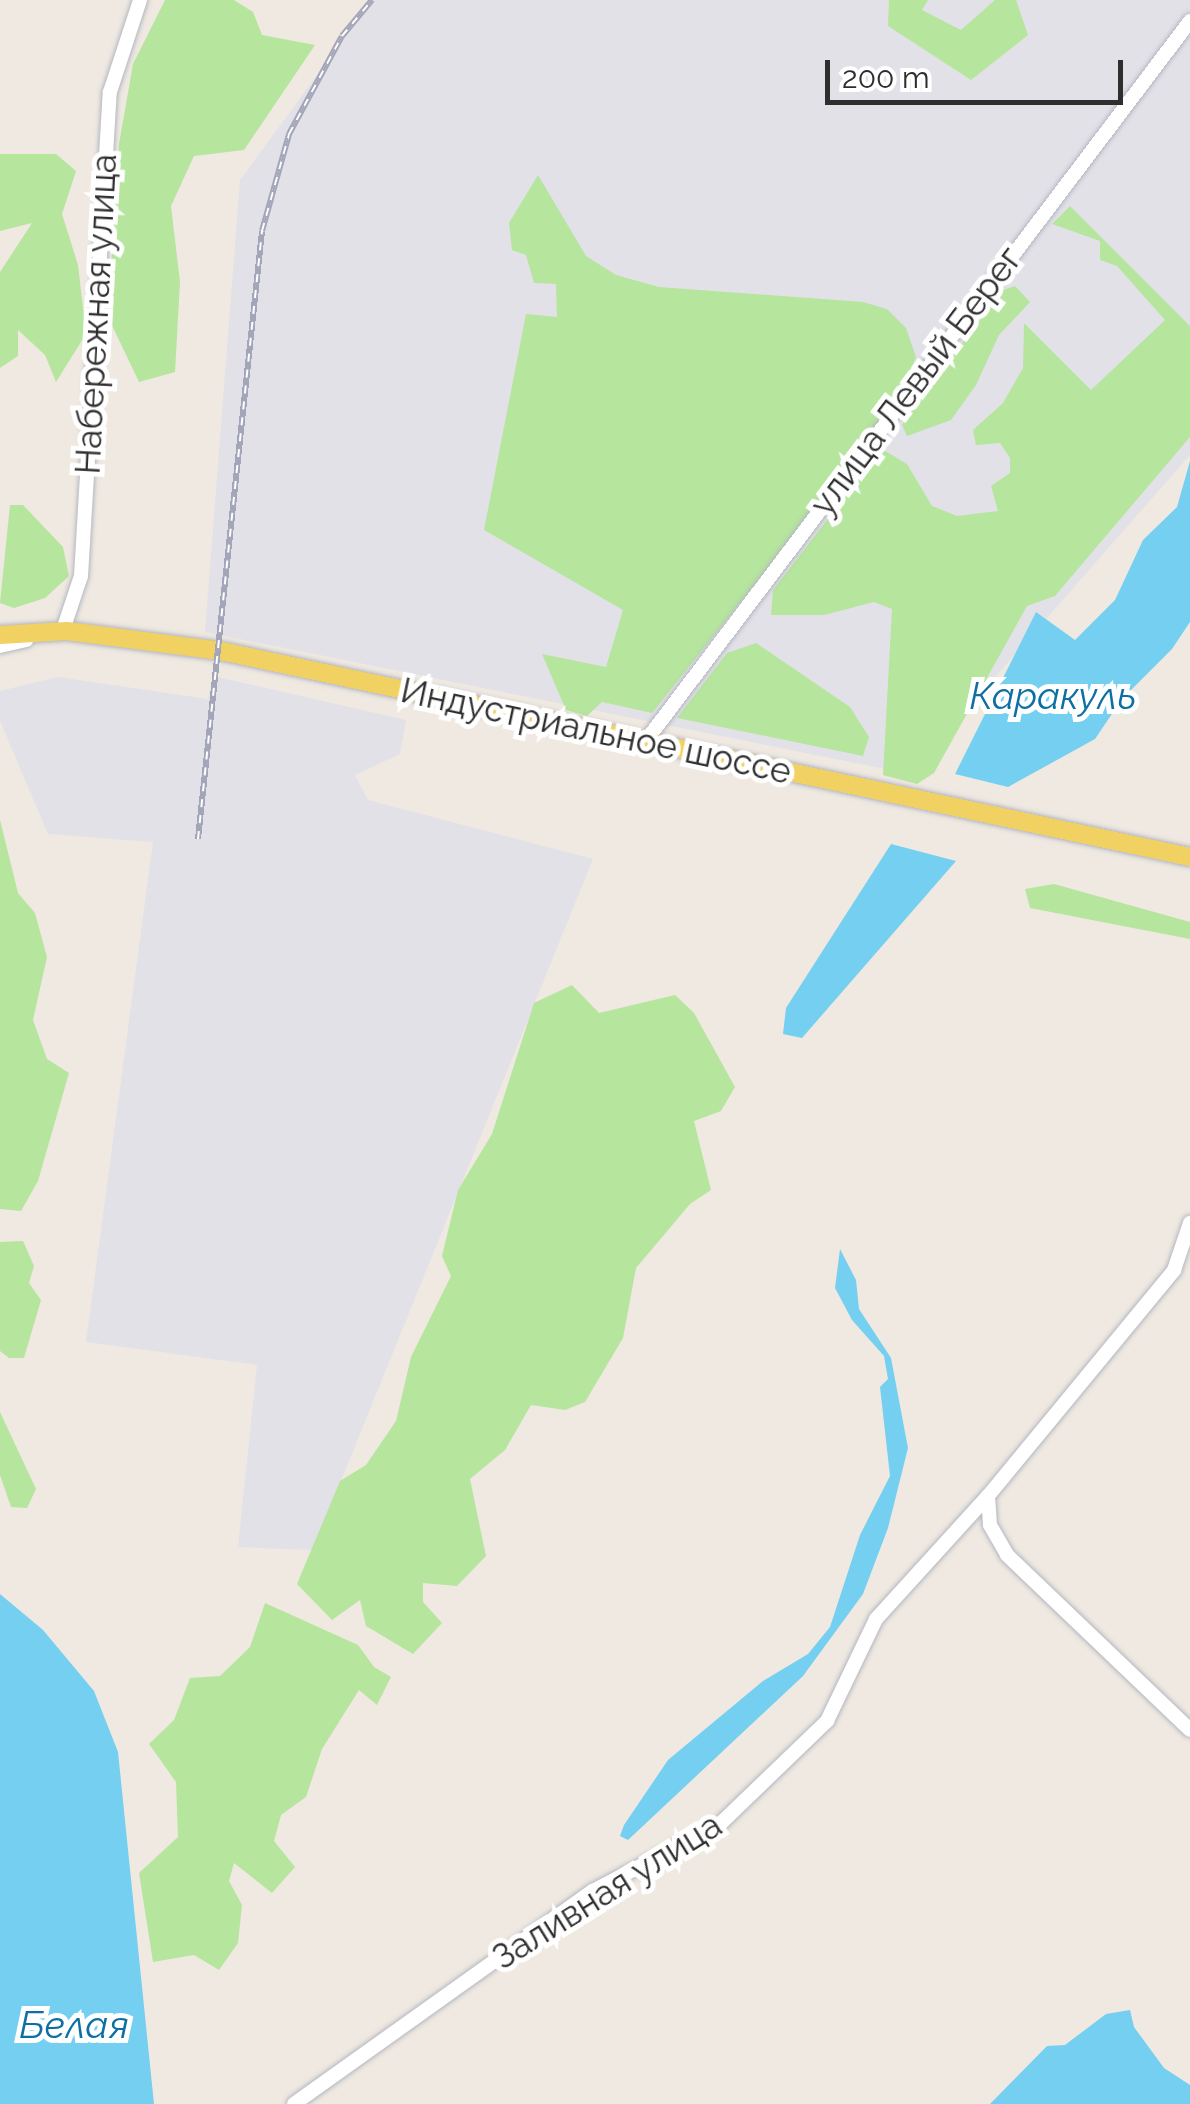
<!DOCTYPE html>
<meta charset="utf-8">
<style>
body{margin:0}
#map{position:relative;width:1190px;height:2104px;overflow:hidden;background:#efe9e1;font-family:Raleway,sans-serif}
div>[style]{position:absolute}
.industrial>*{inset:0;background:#e3e1e8}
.green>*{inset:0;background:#b6e59e}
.water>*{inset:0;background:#75cff0}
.roads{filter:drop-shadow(0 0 2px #b4b7c1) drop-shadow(0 0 2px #b4b7c1)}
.minor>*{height:14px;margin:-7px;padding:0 7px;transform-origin:7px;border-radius:7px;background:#fff}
.major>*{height:18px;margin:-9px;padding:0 9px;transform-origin:9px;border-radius:9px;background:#f2d163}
.rail>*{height:6px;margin-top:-3px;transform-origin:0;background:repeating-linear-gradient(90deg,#fff 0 8px,#a3a6b8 0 16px);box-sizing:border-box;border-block:2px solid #a3a6b8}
span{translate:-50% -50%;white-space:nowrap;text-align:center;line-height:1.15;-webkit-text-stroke:10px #fff;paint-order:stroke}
.street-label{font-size:35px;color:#2e2e2e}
.water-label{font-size:38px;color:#0d6fa3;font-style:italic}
.scale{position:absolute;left:825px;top:60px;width:298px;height:45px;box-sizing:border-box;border:5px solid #2e2e2e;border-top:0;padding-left:12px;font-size:30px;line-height:35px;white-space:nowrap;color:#2e2e2e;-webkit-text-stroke:8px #fff;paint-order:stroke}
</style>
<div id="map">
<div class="industrial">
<i style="clip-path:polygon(372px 0,1190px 0,1190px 455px,910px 774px,205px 632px,240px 180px)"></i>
<i style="clip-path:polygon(213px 676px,406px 720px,400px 754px,355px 775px,368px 800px,593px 859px,313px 1550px,238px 1547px,257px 1365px,86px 1342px,153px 842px,48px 834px,0 721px,0 691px,58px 677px,208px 699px)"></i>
</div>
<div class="green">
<i style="clip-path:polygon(165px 0,234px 0,253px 12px,262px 35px,315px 45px,244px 150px,194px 156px,171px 206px,180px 282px,175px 372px,139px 382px,108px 317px,119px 144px,133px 64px)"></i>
<i style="clip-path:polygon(889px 0,928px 0,922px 10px,961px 30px,995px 0,1016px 0,1028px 35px,971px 80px,888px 26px)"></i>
<i style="clip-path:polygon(0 154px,56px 154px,76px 171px,62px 214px,78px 265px,86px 334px,56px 382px,45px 355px,18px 330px,18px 356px,0 368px,0 272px,32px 223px,0 231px)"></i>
<i style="clip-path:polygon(538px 175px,586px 256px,616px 275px,659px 287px,863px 302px,887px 309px,906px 328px,916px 357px,897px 407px,652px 713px,602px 702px,587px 716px,566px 710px,542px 654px,606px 667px,623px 610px,484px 530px,526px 314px,557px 317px,556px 284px,534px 283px,526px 255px,512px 250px,509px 223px)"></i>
<i style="clip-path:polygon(1070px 206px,1190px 326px,1190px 437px,1055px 596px,1027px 606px,934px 773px,917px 784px,883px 775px,892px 609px,874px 602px,824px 615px,771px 615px,773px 590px,882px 449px,907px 464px,932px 506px,957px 516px,998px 511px,991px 486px,1010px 473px,1010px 458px,1000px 443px,976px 445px,973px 430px,1003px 403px,1023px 368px,1024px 323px,1091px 390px,1165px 320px,1117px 266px,1100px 260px,1100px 241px,1052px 224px)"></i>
<i style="clip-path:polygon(1015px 286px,1030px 302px,999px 335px,976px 385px,951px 420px,907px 436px,902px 425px,911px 410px,1003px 290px)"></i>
<i style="clip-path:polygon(10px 505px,23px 505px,63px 547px,69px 576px,45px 598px,14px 608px,0 603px)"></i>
<i style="clip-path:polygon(756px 643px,850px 707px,869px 737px,863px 756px,677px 718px,727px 653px)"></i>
<i style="clip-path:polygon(0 820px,18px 893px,35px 913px,47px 957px,33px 1020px,47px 1059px,69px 1073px,38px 1181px,21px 1211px,0 1209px)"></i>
<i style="clip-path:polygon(1054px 884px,1190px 922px,1190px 939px,1030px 908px,1025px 889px)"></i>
<i style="clip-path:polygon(572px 985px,599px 1013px,675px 995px,694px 1013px,735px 1087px,721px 1111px,694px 1121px,711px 1190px,690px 1204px,636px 1268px,623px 1338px,585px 1402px,565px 1410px,531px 1405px,505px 1450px,470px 1479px,486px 1556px,457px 1586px,423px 1583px,423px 1602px,442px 1623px,413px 1654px,366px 1626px,360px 1600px,332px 1620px,297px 1584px,340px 1481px,366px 1465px,396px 1421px,411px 1357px,451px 1276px,442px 1256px,458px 1190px,492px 1134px,534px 1003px)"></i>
<i style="clip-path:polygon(23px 1241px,34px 1266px,29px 1283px,41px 1300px,24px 1358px,9px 1358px,0 1351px,0 1242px)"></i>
<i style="clip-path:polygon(0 1412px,36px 1489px,27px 1508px,11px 1507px,0 1475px)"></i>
<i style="clip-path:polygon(265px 1603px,358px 1645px,374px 1667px,391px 1677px,377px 1705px,359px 1690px,322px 1749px,306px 1797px,281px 1815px,274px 1841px,295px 1867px,272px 1893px,234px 1863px,229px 1881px,242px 1905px,238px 1943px,219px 1970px,194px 1955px,153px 1962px,139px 1873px,178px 1837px,176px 1782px,149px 1744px,174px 1720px,190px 1678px,220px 1676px,250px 1647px)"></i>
</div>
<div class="water">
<i style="clip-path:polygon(1190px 461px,1190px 622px,1172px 649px,1122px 699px,1095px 739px,1008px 787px,955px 774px,1036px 612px,1075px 640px,1115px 600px,1143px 540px,1177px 507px)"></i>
<i style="clip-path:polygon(891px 844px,956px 861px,802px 1038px,783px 1034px,786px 1008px)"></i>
<i style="clip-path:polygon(840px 1249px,856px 1280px,859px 1309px,891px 1358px,908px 1448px,888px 1528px,863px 1594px,803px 1676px,628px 1840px,620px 1836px,624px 1825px,668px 1760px,763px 1681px,808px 1654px,830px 1627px,860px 1535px,890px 1476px,880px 1387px,888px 1379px,884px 1356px,852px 1320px,835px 1288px)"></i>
<i style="clip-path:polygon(0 1594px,43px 1630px,94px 1691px,118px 1752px,154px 2104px,0 2104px)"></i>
<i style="clip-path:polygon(1130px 2010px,1134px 2027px,1164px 2068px,1190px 2085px,1190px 2104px,990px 2104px,1047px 2046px,1065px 2045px,1106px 2014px)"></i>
</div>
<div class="roads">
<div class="minor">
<i style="left:62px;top:633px;width:60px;rotate:-71.6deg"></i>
<i style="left:81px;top:576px;width:485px;rotate:-86.6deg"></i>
<i style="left:110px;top:92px;width:97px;rotate:-71.9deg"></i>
<i style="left:0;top:646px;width:27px;rotate:-13deg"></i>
<i style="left:645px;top:742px;width:904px;rotate:-52.91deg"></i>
<i style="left:988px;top:1496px;width:29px;rotate:86deg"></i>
<i style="left:990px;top:1525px;width:34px;rotate:60deg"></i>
<i style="left:1007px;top:1555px;width:253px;rotate:43.7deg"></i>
<i style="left:294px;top:2104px;width:367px;rotate:-35.5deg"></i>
<i style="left:593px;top:1891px;width:144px;rotate:-27.8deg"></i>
<i style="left:720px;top:1824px;width:149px;rotate:-43.9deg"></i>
<i style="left:827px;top:1721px;width:113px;rotate:-64.3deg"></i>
<i style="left:876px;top:1619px;width:166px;rotate:-47.7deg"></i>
<i style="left:988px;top:1496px;width:293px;rotate:-50.5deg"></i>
<i style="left:1174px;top:1270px;width:50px;rotate:-71.2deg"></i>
</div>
<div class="major">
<i style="left:0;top:635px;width:67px;rotate:-3.4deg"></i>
<i style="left:67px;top:631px;width:155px;rotate:7.4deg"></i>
<i style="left:221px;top:651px;width:991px;rotate:12deg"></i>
</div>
</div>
<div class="rail">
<i style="left:198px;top:839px;width:611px;rotate:-83.99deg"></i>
<i style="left:262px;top:231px;width:101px;rotate:-74.4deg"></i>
<i style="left:289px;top:134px;width:111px;rotate:-61.6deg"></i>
<i style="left:342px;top:36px;width:47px;rotate:-50.2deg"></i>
</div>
<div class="street-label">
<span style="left:96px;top:314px;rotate:-87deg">Набережная улица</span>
<span style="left:916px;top:381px;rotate:-53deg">улица Левый Берег</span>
<span style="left:596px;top:731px;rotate:12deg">Индустриальное шоссе</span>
<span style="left:607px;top:1891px;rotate:-32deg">Заливная улица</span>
</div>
<div class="water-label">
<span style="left:1053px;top:696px">Каракуль</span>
<span style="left:74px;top:2025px">Белая</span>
</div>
<div class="scale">200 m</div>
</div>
